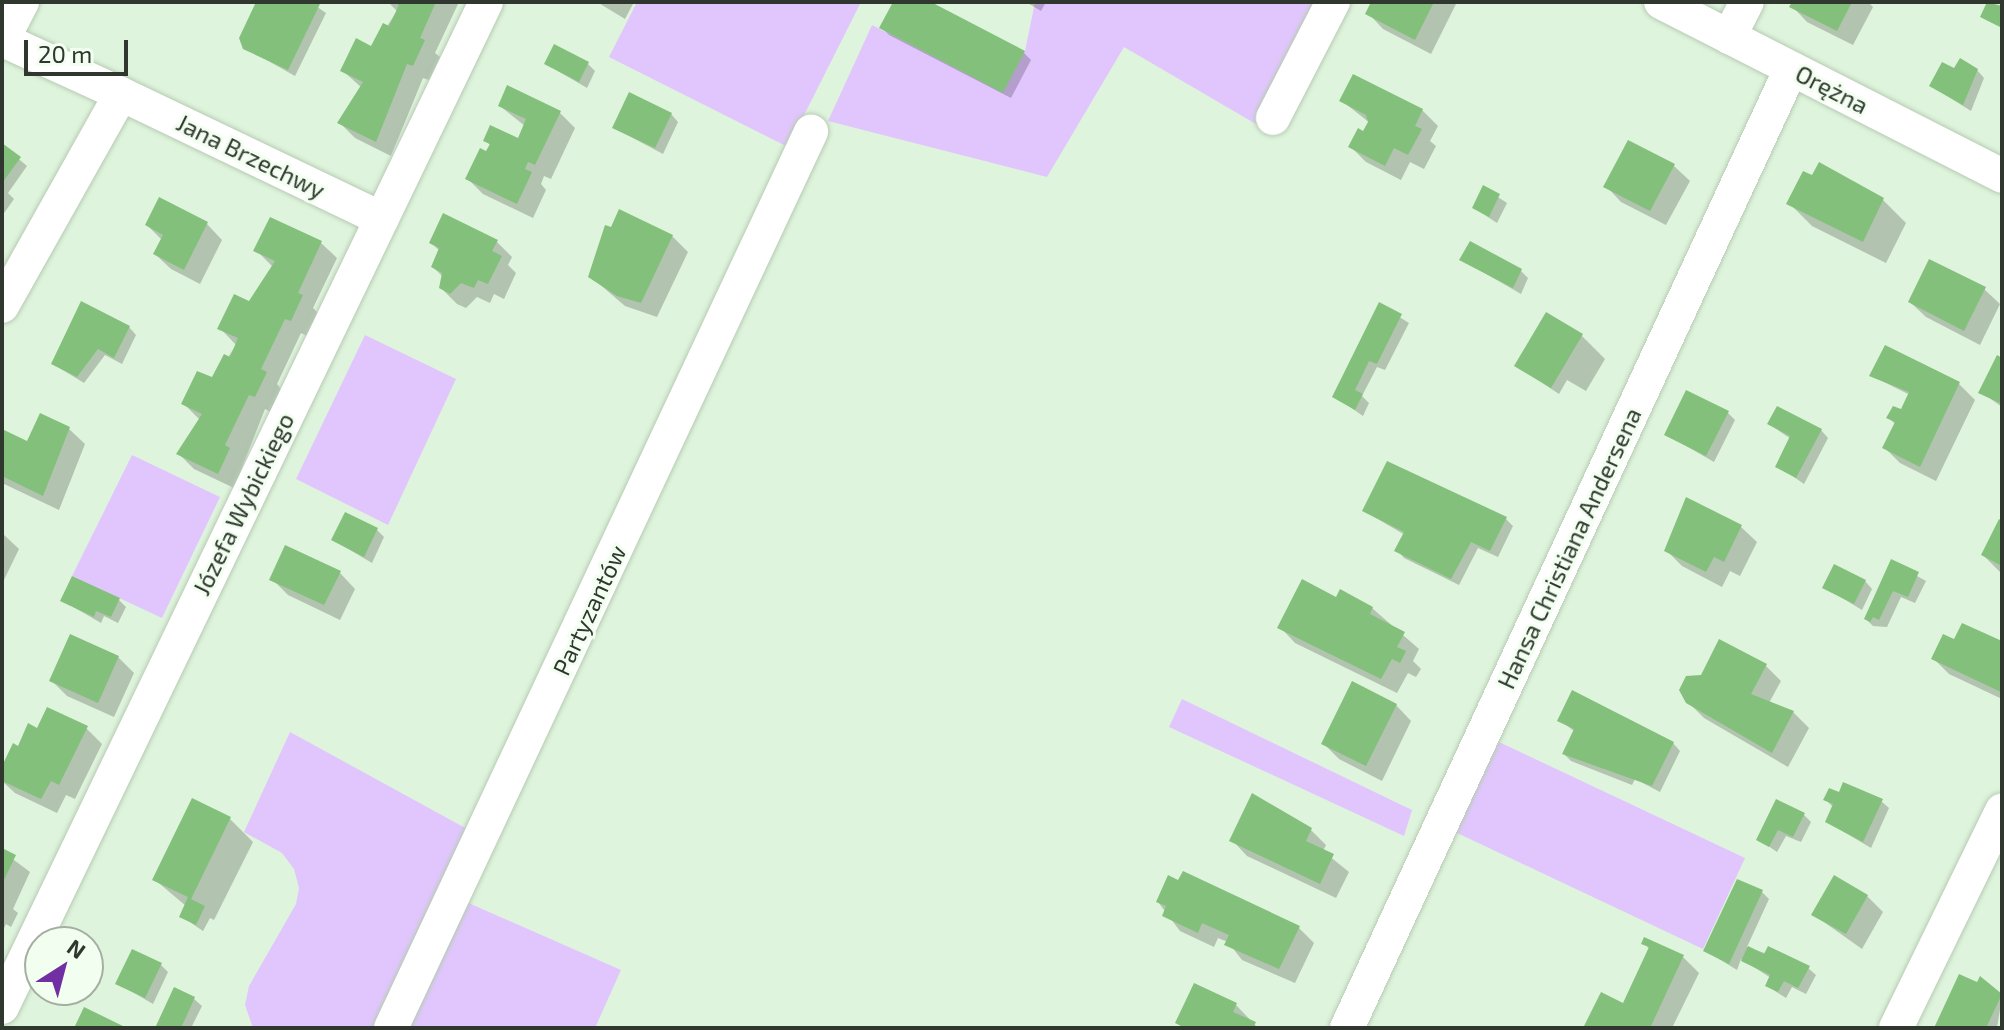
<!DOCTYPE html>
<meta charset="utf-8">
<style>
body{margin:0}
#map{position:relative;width:2004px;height:1030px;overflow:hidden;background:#dff4dc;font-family:"Exo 2",sans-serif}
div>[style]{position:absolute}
.green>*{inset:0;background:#e1c6fe}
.shadow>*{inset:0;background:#0003}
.building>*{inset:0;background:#83c07c}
.roads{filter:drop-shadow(0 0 2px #b6cbb3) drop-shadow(0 0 2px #b6cbb3)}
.minor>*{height:34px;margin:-17px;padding:0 17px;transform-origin:17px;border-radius:17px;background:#fff}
span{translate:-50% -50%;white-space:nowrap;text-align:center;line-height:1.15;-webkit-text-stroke:6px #f2fff0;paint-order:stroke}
.street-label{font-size:24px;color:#2f372e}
.frame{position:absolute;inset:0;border:4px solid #2f372e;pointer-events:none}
.north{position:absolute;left:24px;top:926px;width:80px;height:80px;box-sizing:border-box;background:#f2fff0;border:2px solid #a4afa2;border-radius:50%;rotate:36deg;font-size:22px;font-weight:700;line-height:32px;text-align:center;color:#2f372e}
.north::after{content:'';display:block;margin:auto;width:28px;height:36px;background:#722fa4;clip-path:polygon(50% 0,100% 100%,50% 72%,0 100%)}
.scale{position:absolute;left:24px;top:40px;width:104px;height:36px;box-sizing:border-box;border:4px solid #2f372e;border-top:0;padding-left:10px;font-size:24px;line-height:28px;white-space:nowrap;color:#2f372e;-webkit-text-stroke:6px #f2fff0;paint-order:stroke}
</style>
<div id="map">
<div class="green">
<i style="clip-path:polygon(637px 2px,861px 2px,788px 147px,609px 57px)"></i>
<i style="clip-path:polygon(1035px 2px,1322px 2px,1261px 127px,1124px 47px,1047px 177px,828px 121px,872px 25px,1003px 92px,1025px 51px)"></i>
<i style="clip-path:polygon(365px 335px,456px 379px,388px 525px,296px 479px)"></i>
<i style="clip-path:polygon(132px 455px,220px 497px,162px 618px,72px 576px)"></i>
<i style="clip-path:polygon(1182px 699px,1412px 810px,1404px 836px,1169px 727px)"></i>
<i style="clip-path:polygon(290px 732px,469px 830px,377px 1028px,253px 1028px,245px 1005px,249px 986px,296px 904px,299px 888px,294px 869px,282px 853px,244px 832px)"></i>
<i style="clip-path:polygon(1499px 742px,1745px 858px,1703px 949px,1455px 832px)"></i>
<i style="clip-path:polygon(464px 901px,621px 970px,595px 1028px,400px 1028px)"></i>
</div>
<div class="shadow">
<i style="clip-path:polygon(259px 2px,310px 2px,326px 13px,295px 76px,245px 48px,241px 38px)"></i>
<i style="clip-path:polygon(388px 2px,459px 2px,435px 53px,440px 57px,429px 80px,423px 78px,391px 156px,355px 138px,339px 122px,362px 88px,343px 71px,372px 49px,397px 11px)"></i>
<i style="clip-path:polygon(597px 2px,634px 2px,625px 19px)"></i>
<i style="clip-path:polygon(895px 2px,927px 2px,1024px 53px,1031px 60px,1011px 98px,889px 35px,882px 28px)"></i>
<i style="clip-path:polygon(1026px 2px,1046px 2px,1041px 11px)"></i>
<i style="clip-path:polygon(1373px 2px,1457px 2px,1431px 54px,1383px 29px,1368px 13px)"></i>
<i style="clip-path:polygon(1794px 2px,1868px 2px,1873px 7px,1853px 45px,1807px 22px,1792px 6px)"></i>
<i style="clip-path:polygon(546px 64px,588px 64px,595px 71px,587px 88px)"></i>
<i style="clip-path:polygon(1977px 70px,1984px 78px,1971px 111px,1931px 86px,1955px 71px)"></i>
<i style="clip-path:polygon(1342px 101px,1422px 110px,1438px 126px,1430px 141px,1436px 146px,1424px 169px,1410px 162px,1401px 180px,1366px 162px,1351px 147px,1370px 123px)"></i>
<i style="clip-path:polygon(500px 106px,559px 112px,575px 128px,551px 179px,544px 176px,541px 184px,546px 190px,533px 218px,483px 194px,468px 179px,491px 146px,485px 140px,519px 141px,525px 126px)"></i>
<i style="clip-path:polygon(671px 114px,678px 122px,663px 154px,614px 128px)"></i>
<i style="clip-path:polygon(2px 145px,27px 166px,8px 193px,14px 199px,2px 216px)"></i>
<i style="clip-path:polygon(1674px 166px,1690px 181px,1666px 225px,1621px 202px,1606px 186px)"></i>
<i style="clip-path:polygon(1484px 188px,1507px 203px,1497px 223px,1474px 208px)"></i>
<i style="clip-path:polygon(1883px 200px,1906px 223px,1886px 263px,1812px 226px,1789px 203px)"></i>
<i style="clip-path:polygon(207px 224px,222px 240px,200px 284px,171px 269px,155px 254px,162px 240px,147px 225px)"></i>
<i style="clip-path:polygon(606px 227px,672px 236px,688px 252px,657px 317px,625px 306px,590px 276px)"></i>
<i style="clip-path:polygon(497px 242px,512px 257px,508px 265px,516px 273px,504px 299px,494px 294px,490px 303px,477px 297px,466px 308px,457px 304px,441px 288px,443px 277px,433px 267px,440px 251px,431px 243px)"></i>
<i style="clip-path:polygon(321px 243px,337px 258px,313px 308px,318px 313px,307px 336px,301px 333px,277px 384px,281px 389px,271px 412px,265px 409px,234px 488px,194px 469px,178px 453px,200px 420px,183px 403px,213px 380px,236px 345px,220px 328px,249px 303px,273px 267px,256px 250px)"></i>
<i style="clip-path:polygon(1462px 260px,1521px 271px,1528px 278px,1521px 294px)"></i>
<i style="clip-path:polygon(1984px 289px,2000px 304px,1980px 345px,1926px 317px,1910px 302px)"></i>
<i style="clip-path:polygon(1380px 305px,1409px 323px,1385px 370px,1377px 367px,1362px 396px,1369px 403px,1363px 416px,1334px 396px)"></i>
<i style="clip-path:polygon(129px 327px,136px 335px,122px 364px,105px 355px,84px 383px,53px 364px)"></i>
<i style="clip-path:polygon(1582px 336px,1605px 359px,1586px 391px,1567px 380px,1559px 394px,1517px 366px)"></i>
<i style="clip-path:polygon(1886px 348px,1959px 384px,1975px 400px,1936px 481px,1900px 463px,1885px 448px,1896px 425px,1889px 418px,1902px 412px,1910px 395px,1872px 376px)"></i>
<i style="clip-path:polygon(2002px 360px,2002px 407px,1981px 392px)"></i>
<i style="clip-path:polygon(1727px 412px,1735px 420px,1714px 462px,1667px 435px)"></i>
<i style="clip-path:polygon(1769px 424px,1821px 430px,1828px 438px,1804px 484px,1778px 466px,1791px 439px)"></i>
<i style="clip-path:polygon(69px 429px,85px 444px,59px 510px,2px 483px,2px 431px,28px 443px)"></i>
<i style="clip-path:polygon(1364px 511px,1506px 519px,1513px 526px,1498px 557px,1478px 548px,1459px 585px,1404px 558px,1397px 550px,1405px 535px)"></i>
<i style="clip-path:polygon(2002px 523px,2002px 574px,1983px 555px)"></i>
<i style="clip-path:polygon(1741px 527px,1757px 542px,1740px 576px,1730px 571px,1722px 587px,1682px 566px,1666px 550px)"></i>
<i style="clip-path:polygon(377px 530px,384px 537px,372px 563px,333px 540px)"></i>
<i style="clip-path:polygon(2px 533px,19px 549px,2px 584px)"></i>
<i style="clip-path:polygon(1892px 562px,1926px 581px,1915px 603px,1901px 597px,1887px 627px,1873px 626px,1866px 619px)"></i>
<i style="clip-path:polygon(340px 573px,355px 589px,340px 620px,288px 595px,272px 579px)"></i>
<i style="clip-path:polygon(1865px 581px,1872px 589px,1862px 610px,1824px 587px)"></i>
<i style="clip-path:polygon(119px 600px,126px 607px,118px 623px,104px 616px,101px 623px,63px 601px)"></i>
<i style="clip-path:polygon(1337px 600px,1372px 608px,1419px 649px,1413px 661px,1421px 669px,1416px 677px,1408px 673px,1397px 693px,1295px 643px,1280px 627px)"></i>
<i style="clip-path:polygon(1963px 625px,2002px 644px,2002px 699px,1949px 674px,1933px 658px,1955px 642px)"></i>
<i style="clip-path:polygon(118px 657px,134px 673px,114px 717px,67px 696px,51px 680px)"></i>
<i style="clip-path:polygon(1765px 665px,1781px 681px,1769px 703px,1793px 712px,1809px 728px,1788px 767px,1704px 718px,1688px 702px)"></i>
<i style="clip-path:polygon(1396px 705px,1411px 721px,1382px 781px,1339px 759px,1324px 744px)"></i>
<i style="clip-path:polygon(1560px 720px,1673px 743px,1680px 751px,1660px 792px,1635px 779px,1632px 785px,1571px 761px,1564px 754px,1575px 732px)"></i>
<i style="clip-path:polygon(86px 728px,102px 744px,75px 799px,66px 795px,57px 813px,15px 793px,2px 781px,2px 771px,38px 730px)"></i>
<i style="clip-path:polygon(1825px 799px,1881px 801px,1889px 808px,1871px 848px,1827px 822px,1834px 808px)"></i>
<i style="clip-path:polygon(1803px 814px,1811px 822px,1801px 842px,1786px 836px,1777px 852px,1758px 839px)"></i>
<i style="clip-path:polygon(230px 819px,253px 842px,214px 920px,210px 918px,203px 931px,181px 916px,186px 906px,154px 879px)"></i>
<i style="clip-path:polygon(1311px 830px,1326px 845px,1323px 851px,1349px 872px,1336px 898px,1247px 856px,1232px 840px)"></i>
<i style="clip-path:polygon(2px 851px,30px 872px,13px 909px,18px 913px,11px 927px,6px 924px,2px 932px)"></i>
<i style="clip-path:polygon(1762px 892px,1769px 899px,1747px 947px,1808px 968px,1816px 975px,1806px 994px,1792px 987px,1786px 998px,1767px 986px,1771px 978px,1741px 959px,1737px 970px,1706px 951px)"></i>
<i style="clip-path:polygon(1867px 896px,1883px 912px,1862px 949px,1814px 915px)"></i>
<i style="clip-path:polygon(1158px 902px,1298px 927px,1314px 943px,1295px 983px,1242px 960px,1228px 942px,1218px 938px,1214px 947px,1180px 931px)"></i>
<i style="clip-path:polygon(1644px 943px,1683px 957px,1699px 973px,1672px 1028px,1588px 1028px,1624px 1005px,1650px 950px)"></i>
<i style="clip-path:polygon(161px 965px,168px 972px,153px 1004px,117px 983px)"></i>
<i style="clip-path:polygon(1980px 980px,2002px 997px,1997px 1028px,1936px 1028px)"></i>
<i style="clip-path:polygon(1195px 986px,1236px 1005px,1258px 1028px,1183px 1028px,1178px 1023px)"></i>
<i style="clip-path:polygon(194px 999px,202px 1006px,191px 1028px,157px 1028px)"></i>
</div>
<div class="building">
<i style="clip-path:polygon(256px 2px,320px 4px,288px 70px,243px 49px,239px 38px)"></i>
<i style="clip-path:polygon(392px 2px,436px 2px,420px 38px,425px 40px,413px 66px,407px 64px,376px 142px,337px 123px,363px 82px,340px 71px,356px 38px,371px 46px,383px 23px,389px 26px,399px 5px)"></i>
<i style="clip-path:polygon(893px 2px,931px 2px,1025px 51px,1003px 93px,879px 28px)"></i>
<i style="clip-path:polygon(1371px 2px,1434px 2px,1415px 40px,1365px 14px)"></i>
<i style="clip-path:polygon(1792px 2px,1852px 2px,1837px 31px,1789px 7px)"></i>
<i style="clip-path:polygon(1987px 2px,2002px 6px,2002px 28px,1980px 17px)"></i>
<i style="clip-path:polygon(554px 44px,589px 62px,579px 82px,544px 64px)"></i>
<i style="clip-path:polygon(1960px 58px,1978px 69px,1963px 105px,1929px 86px,1942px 62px,1954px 68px)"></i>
<i style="clip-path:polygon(1353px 74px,1423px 109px,1415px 126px,1422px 129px,1408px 155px,1394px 148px,1385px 166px,1348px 147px,1358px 128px,1363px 131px,1368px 122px,1366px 115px,1339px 101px)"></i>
<i style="clip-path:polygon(507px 85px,561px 111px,535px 165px,528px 162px,525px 169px,532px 172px,517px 204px,465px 179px,480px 148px,486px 151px,490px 144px,483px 141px,490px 125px,518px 138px,526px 119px,498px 106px)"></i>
<i style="clip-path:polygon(629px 92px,672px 113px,655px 148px,612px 128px)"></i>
<i style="clip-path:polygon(1628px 140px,1675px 164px,1650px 211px,1603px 187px)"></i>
<i style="clip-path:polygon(2px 143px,21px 157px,2px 183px)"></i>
<i style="clip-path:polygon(1819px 162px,1884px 198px,1863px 242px,1786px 204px,1803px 171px,1812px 175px)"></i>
<i style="clip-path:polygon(1483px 185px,1500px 194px,1489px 217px,1472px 208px)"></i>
<i style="clip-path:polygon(159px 197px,208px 222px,184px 270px,153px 254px,163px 235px,145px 225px)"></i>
<i style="clip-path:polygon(619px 209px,673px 235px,641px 303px,617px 296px,588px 277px,605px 225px,611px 227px)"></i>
<i style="clip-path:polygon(443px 213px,498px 240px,492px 251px,502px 256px,488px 284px,478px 280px,474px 288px,461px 283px,450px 294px,439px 288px,442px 273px,431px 267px,439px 248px,429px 243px)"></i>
<i style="clip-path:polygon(270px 217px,322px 241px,298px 293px,303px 295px,291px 321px,285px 319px,261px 369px,267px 372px,255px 397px,249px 395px,225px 445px,230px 448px,218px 474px,176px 454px,202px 414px,181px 404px,197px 371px,212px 377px,224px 354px,230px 357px,238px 338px,217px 329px,234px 294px,249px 301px,275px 261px,253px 251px)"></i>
<i style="clip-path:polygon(1470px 241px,1522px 269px,1513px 288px,1459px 260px)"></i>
<i style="clip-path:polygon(1929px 259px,1986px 287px,1964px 331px,1908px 302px)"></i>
<i style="clip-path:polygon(81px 301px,130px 326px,114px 358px,98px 349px,77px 377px,51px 364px)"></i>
<i style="clip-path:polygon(1379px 302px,1402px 314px,1377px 364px,1369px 361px,1355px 390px,1363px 394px,1355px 410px,1332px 397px)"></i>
<i style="clip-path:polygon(1546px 312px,1583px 334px,1551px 388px,1514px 366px)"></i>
<i style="clip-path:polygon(1885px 345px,1960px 382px,1920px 467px,1882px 448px,1895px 422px,1886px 418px,1893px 406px,1901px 409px,1909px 392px,1869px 376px)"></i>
<i style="clip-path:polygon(1997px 355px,2002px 358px,2002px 404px,1978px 393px)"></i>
<i style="clip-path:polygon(1686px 390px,1729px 411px,1706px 456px,1664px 435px)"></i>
<i style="clip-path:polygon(1777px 406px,1822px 429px,1796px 478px,1775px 467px,1790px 436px,1767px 424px)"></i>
<i style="clip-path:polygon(40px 413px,70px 427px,43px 496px,2px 476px,2px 429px,27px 441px)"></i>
<i style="clip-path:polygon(1387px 461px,1507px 517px,1490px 551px,1471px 542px,1451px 579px,1394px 551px,1404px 532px,1362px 511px)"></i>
<i style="clip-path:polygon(1686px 497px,1742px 525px,1724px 562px,1714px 557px,1706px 572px,1664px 551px)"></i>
<i style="clip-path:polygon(345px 512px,378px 528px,364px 557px,331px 540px)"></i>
<i style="clip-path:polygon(1999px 519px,2002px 521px,2002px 566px,1981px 555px)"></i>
<i style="clip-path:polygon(285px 545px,341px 571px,324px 605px,269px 580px)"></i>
<i style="clip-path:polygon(1891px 559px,1919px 572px,1908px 597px,1893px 591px,1879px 620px,1873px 617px,1870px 622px,1864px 619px)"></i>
<i style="clip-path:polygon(1834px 564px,1866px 580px,1854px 604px,1822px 588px)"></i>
<i style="clip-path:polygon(72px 576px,120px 598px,111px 617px,96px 611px,94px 617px,60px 601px)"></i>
<i style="clip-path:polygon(1302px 579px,1336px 597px,1340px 589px,1373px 607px,1370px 614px,1405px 632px,1397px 647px,1406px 651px,1400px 663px,1392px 659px,1381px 679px,1277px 628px)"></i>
<i style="clip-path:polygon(1962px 623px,2002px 641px,2001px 692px,1931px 659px,1943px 634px,1954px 639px)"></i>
<i style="clip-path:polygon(70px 634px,119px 656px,98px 703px,49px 681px)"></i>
<i style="clip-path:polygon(1719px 639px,1767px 664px,1751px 694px,1794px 711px,1772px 753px,1686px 703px,1679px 690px,1686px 676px,1701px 675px)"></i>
<i style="clip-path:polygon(1352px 681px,1397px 704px,1366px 766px,1321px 744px)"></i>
<i style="clip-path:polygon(1572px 690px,1674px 742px,1652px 786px,1562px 754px,1574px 729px,1557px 721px)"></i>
<i style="clip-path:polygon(47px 707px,88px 726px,59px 785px,51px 781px,41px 799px,2px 781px,2px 766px,13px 743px,18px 746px,28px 723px,37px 728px)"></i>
<i style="clip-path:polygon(1843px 782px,1883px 799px,1863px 842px,1825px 822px,1833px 804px,1823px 800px,1829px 788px,1839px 792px)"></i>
<i style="clip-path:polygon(1252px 793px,1312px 828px,1306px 841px,1334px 854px,1320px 884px,1229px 841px)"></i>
<i style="clip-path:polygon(192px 798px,231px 817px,191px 899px,205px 906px,196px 925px,179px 917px,188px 897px,152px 880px)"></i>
<i style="clip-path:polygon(1776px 799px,1805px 813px,1793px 837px,1778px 830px,1769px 847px,1756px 840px)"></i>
<i style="clip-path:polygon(2px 848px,16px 855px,2px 884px)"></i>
<i style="clip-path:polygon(1183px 871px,1300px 926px,1279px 969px,1224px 945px,1229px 935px,1202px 923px,1198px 933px,1162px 916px,1166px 906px,1156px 902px,1168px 875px,1178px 880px)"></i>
<i style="clip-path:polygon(1834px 875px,1868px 895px,1846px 934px,1811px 915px)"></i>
<i style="clip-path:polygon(1737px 879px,1763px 890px,1729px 964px,1703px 951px)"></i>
<i style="clip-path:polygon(1644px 937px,1684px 955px,1650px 1028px,1584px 1026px,1601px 992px,1623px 1003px,1649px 947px,1641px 944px)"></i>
<i style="clip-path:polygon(1748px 946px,1764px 954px,1768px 946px,1810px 966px,1798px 988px,1784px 981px,1778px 992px,1765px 986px,1770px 975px,1741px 961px)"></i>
<i style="clip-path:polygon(132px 949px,162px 963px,145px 998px,115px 984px)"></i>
<i style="clip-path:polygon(1959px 974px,1977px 982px,1980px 976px,2002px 994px,1986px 1028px,1934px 1028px)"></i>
<i style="clip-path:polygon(1194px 983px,1237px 1003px,1233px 1012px,1256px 1022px,1253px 1028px,1185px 1028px,1175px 1023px)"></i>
<i style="clip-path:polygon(174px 987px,195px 997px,181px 1028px,155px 1028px)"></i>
<i style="clip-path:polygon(84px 1007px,127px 1028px,74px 1028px)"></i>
</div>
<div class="roads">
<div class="minor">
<i style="left:1661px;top:2px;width:383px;rotate:27deg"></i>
<i style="left:1729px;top:37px;width:39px;rotate:-63deg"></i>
<i style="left:3px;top:40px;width:130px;rotate:24.6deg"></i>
<i style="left:2px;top:41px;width:44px;rotate:-62.9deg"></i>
<i style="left:1273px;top:118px;width:131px;rotate:-62.7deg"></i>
<i style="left:2px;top:306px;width:243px;rotate:-60.7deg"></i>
<i style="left:121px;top:94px;width:289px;rotate:25.6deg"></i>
<i style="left:2px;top:1007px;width:1115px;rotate:-64.28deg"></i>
<i style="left:391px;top:1028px;width:990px;rotate:-64.89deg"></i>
<i style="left:1347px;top:1028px;width:1057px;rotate:-65.16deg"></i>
<i style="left:1896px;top:1028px;width:242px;rotate:-64deg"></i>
</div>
</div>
<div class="street-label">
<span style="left:1832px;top:89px;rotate:27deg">Orężna</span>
<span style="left:251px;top:156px;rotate:26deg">Jana Brzechwy</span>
<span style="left:243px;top:504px;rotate:-64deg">Józefa Wybickiego</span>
<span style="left:1569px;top:548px;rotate:-65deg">Hansa Christiana Andersena</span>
<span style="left:589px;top:610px;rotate:-65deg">Partyzantów</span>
</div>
<div class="frame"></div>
<div class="north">N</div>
<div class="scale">20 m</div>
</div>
